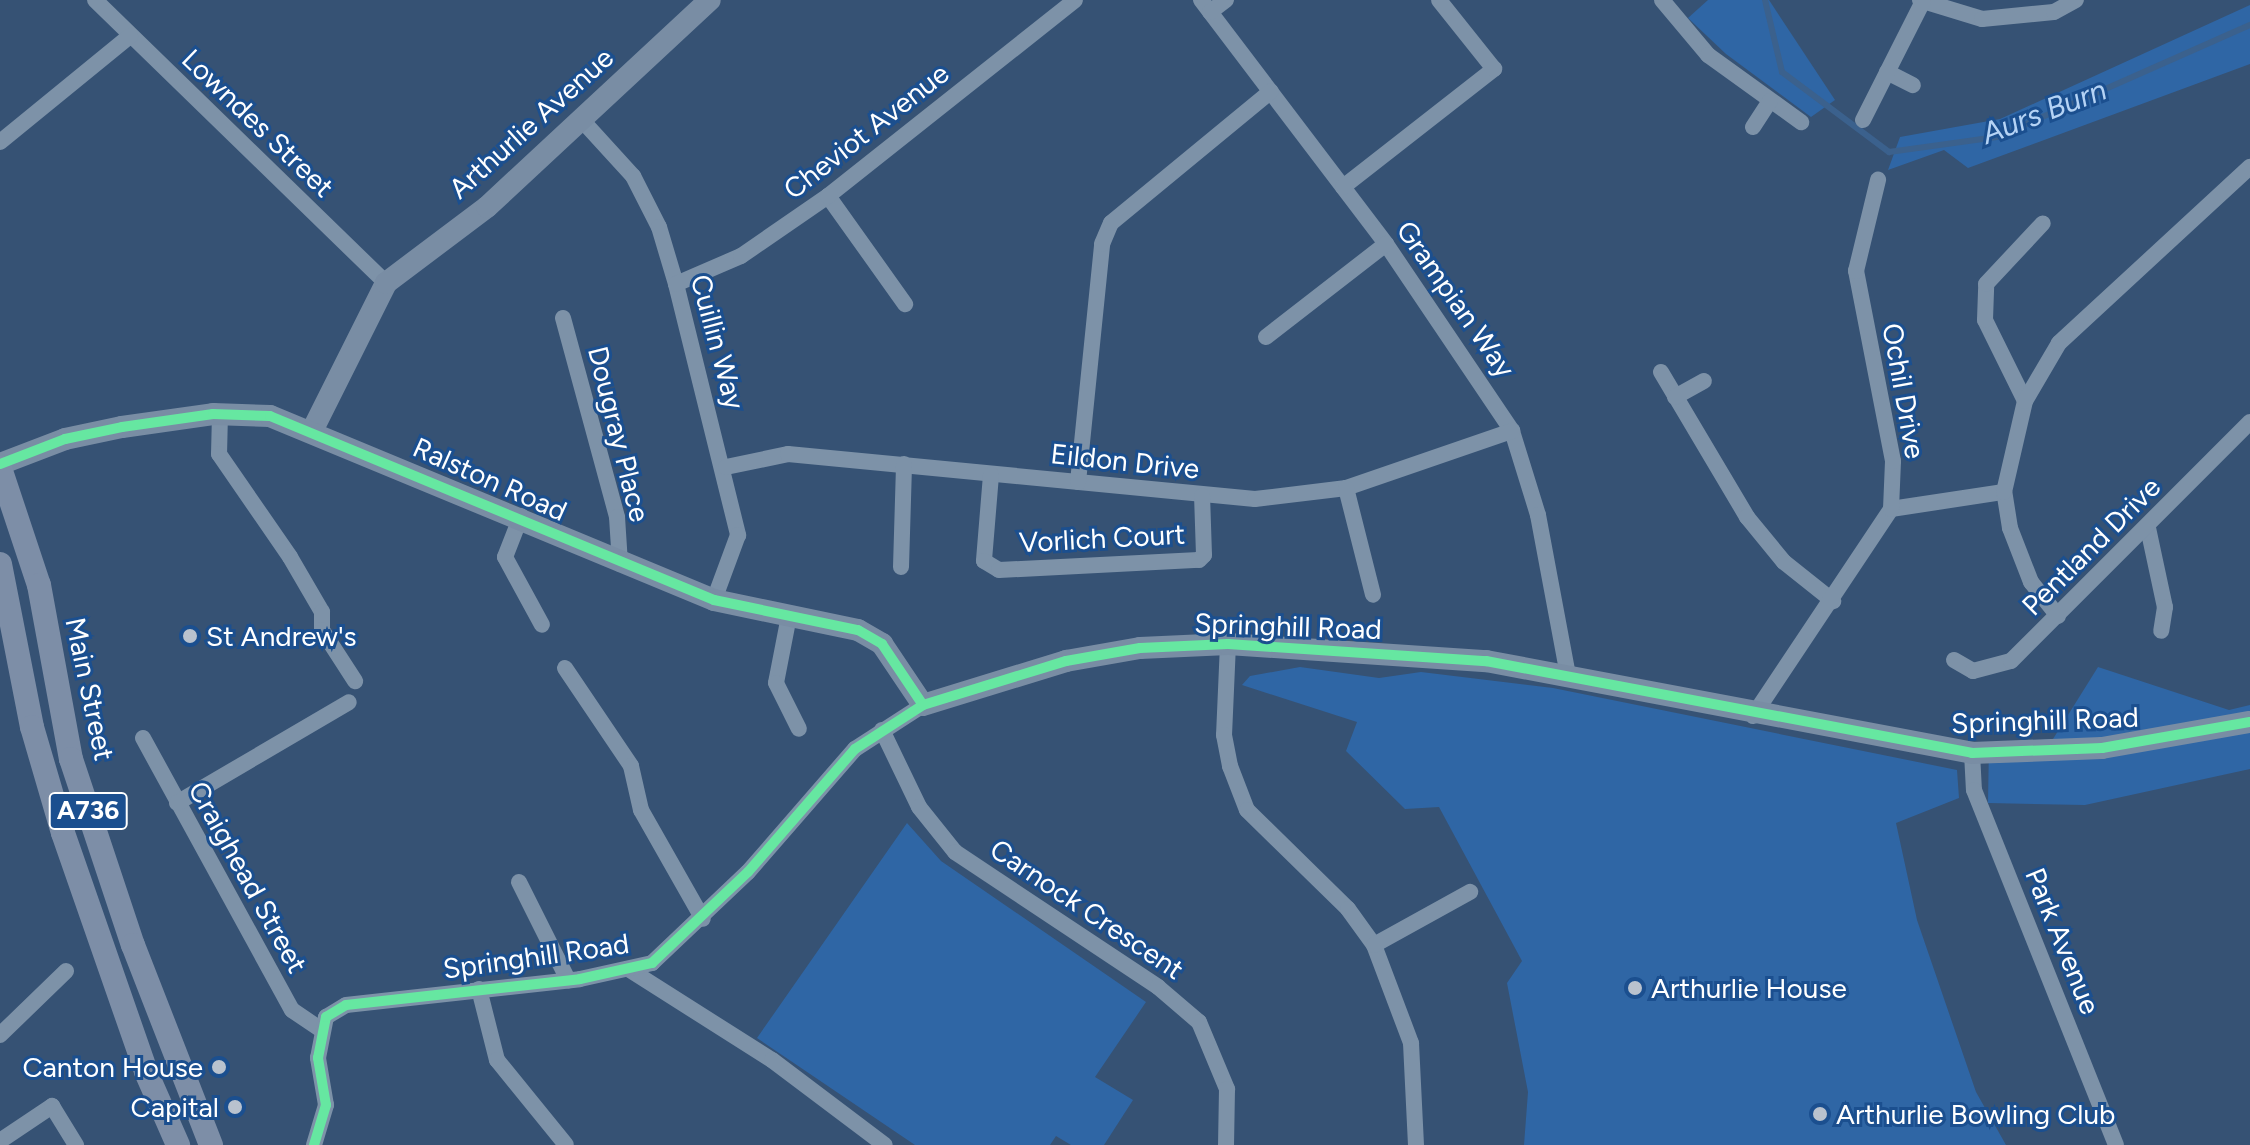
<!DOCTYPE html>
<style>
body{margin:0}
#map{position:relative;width:2250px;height:1145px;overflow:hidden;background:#365274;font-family:Figtree,sans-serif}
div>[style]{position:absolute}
.green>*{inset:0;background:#2f66a5}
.stream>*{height:6px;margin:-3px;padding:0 3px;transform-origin:3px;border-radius:3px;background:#3b618d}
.street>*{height:16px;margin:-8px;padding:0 8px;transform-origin:8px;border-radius:8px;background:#7d92a8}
.secondary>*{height:22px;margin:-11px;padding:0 11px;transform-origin:11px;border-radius:11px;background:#798da4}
.primary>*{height:24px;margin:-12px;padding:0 12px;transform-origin:12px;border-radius:12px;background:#7d8ea7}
.cycleway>*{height:10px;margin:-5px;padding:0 5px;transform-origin:5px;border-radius:5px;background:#66e7a1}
.dots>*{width:22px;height:22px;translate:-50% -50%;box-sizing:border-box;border:4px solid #1b4f8f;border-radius:50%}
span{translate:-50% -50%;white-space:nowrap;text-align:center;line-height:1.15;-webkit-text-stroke:6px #1b4f8f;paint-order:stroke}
.shield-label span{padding:2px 6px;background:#1b4f8f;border:2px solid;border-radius:6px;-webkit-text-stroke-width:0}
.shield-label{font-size:26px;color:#fff;font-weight:700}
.street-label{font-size:28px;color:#fff}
.poi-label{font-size:28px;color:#fff}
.left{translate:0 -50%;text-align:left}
.right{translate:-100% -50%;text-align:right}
.water-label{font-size:30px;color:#b5d3f5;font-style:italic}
</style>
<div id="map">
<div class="green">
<i style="clip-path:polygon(1708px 0,1769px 0,1835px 100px,1811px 117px,1726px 54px,1688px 18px)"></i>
<i style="clip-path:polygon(2250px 5px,2250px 64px,1968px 168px,1944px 150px,1888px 170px,1900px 137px,2000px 119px)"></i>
<i style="clip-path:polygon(1300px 667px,1379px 678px,1421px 672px,1553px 688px,1957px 770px,1959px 798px,1896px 823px,1917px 920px,1976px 1092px,2006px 1145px,1524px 1145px,1528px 1092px,1507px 983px,1522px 961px,1439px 807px,1405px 809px,1346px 751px,1357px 722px,1242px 685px,1250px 676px)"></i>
<i style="clip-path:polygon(2098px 667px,2229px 710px,2250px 705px,2250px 769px,2085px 805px,1988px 803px,1989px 744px,2053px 739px)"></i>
<i style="clip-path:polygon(907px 823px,941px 861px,1146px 1002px,1095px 1077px,1133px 1100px,1104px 1145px,1071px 1145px,1056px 1136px,1050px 1145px,915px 1145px,757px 1038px)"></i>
</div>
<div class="stream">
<i style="left:1765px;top:0;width:74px;rotate:76.7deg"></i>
<i style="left:1782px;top:72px;width:134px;rotate:36.8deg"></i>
<i style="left:1889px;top:152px;width:109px;rotate:-7.9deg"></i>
<i style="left:1997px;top:137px;width:277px;rotate:-23.9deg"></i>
</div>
<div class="street">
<i style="left:95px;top:0;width:406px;rotate:44.2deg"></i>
<i style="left:1201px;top:0;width:306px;rotate:52.8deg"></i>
<i style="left:1386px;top:244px;width:225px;rotate:56deg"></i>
<i style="left:1512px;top:431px;width:88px;rotate:72.8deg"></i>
<i style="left:1538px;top:515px;width:164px;rotate:79.4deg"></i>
<i style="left:1662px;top:0;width:72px;rotate:50.1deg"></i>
<i style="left:1708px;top:55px;width:115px;rotate:35.8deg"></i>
<i style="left:1920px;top:0;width:65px;rotate:17deg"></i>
<i style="left:1982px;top:19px;width:72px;rotate:-5.6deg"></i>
<i style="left:2054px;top:12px;width:25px;rotate:-29deg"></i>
<i style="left:1210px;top:12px;width:20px;rotate:-37deg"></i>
<i style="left:1887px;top:72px;width:29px;rotate:27deg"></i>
<i style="left:580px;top:118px;width:79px;rotate:47.6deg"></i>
<i style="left:633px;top:176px;width:57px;rotate:63deg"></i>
<i style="left:659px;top:227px;width:59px;rotate:73.4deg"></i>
<i style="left:676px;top:284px;width:259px;rotate:76.1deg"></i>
<i style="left:738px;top:535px;width:69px;rotate:110.3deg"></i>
<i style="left:1863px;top:120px;width:133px;rotate:-63.2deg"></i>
<i style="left:1753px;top:127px;width:31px;rotate:-57deg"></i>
<i style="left:0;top:142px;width:168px;rotate:-39.2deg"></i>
<i style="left:1343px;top:187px;width:192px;rotate:-38deg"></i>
<i style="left:1494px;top:69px;width:88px;rotate:-128.6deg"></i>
<i style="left:828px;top:196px;width:133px;rotate:54.5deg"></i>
<i style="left:676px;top:284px;width:71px;rotate:-23.3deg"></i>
<i style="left:741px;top:256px;width:106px;rotate:-34.6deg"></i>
<i style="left:828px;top:196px;width:315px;rotate:-38.4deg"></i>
<i style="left:563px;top:318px;width:206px;rotate:74.8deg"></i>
<i style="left:617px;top:517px;width:47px;rotate:86.3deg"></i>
<i style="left:1266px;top:337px;width:152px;rotate:-37.8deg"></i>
<i style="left:1661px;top:372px;width:169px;rotate:59.3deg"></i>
<i style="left:1747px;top:517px;width:58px;rotate:50.6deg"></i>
<i style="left:1784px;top:562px;width:63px;rotate:38.5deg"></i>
<i style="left:1675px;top:397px;width:33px;rotate:-29deg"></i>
<i style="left:2025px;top:401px;width:90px;rotate:-116.3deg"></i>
<i style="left:1985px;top:320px;width:36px;rotate:-88deg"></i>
<i style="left:1986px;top:284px;width:83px;rotate:-46.9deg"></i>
<i style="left:220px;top:414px;width:40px;rotate:91.4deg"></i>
<i style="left:219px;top:454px;width:125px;rotate:55.4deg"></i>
<i style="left:290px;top:557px;width:64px;rotate:59.8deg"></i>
<i style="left:322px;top:612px;width:18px;rotate:90deg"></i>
<i style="left:322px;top:630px;width:61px;rotate:57.1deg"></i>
<i style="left:726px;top:467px;width:63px;rotate:-11.8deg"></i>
<i style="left:788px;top:454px;width:469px;rotate:5.5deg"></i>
<i style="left:1255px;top:499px;width:92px;rotate:-6.9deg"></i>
<i style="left:1346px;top:488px;width:176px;rotate:-19deg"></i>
<i style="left:991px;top:475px;width:86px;rotate:94.7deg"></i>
<i style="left:984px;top:561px;width:17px;rotate:31deg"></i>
<i style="left:999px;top:570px;width:200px;rotate:-2.9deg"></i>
<i style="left:1199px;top:560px;width:7px;rotate:-45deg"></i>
<i style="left:1204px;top:555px;width:59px;rotate:-91.9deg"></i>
<i style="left:1078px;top:482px;width:239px;rotate:-84.2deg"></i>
<i style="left:1102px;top:244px;width:23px;rotate:-67deg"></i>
<i style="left:1111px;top:223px;width:207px;rotate:-39.5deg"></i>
<i style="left:1346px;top:488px;width:110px;rotate:75.8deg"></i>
<i style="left:1891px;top:509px;width:114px;rotate:-8.6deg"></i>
<i style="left:521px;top:516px;width:44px;rotate:111.3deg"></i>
<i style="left:505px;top:557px;width:77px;rotate:61.4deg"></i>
<i style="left:2148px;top:528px;width:81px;rotate:77.9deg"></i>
<i style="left:2165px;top:607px;width:24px;rotate:99deg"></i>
<i style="left:901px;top:567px;width:103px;rotate:-88.3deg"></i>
<i style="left:789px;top:616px;width:68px;rotate:101deg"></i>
<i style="left:776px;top:683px;width:51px;rotate:63.4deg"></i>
<i style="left:2058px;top:616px;width:43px;rotate:-128.5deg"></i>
<i style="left:2031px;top:582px;width:58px;rotate:-111.3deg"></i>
<i style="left:2010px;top:528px;width:36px;rotate:-99deg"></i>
<i style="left:2004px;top:492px;width:93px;rotate:-77deg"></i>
<i style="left:2025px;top:401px;width:67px;rotate:-59.6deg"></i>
<i style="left:2059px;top:343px;width:260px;rotate:-42.7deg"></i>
<i style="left:1228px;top:644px;width:91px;rotate:92.5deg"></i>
<i style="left:1224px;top:735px;width:32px;rotate:79deg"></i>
<i style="left:1230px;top:766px;width:47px;rotate:68.9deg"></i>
<i style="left:1247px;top:810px;width:141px;rotate:44.4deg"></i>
<i style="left:1348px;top:909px;width:44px;rotate:54.2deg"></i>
<i style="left:1374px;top:945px;width:105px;rotate:69.3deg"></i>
<i style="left:1411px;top:1043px;width:102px;rotate:87.2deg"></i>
<i style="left:1954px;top:660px;width:22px;rotate:30deg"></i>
<i style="left:1973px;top:671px;width:39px;rotate:-15deg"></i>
<i style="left:2011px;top:661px;width:338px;rotate:-45deg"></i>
<i style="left:565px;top:668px;width:118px;rotate:56deg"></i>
<i style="left:631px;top:766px;width:45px;rotate:77.2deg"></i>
<i style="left:641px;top:810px;width:125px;rotate:60.4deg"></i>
<i style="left:1753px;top:716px;width:249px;rotate:-56.3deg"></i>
<i style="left:1891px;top:509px;width:48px;rotate:-87.6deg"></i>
<i style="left:1893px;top:461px;width:194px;rotate:-101deg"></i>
<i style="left:1856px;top:271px;width:94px;rotate:-76.4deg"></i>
<i style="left:882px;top:730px;width:85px;rotate:64.3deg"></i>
<i style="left:919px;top:807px;width:58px;rotate:51.3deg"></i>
<i style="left:955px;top:852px;width:244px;rotate:33.6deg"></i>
<i style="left:1158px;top:987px;width:54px;rotate:40.5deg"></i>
<i style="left:1199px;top:1022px;width:73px;rotate:67.3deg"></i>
<i style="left:1227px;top:1089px;width:56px;rotate:91deg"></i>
<i style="left:143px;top:738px;width:310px;rotate:61.3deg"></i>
<i style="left:292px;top:1010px;width:34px;rotate:34deg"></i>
<i style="left:1972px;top:753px;width:37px;rotate:87deg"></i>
<i style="left:1974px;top:790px;width:382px;rotate:68.2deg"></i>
<i style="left:177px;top:803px;width:199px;rotate:-30.4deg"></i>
<i style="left:519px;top:882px;width:110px;rotate:63.4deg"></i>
<i style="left:1374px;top:945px;width:110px;rotate:-28.9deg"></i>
<i style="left:630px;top:970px;width:168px;rotate:32.4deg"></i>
<i style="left:772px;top:1060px;width:141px;rotate:37deg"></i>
<i style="left:479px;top:989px;width:73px;rotate:75.8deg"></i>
<i style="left:497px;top:1060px;width:109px;rotate:50.9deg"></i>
<i style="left:0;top:1035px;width:92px;rotate:-44.1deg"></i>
<i style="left:0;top:1141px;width:63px;rotate:-33.9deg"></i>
<i style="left:52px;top:1106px;width:46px;rotate:58.4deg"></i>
<i style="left:314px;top:1145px;width:42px;rotate:-73.3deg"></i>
<i style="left:326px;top:1105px;width:48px;rotate:-99.7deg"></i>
<i style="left:318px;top:1058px;width:42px;rotate:-79deg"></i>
<i style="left:326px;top:1017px;width:23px;rotate:-31deg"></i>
<i style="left:346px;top:1005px;width:235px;rotate:-6.3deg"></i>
<i style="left:580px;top:979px;width:74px;rotate:-12.5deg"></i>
<i style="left:652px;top:963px;width:132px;rotate:-43.5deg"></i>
<i style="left:748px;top:872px;width:163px;rotate:-49deg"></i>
<i style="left:855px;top:749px;width:81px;rotate:-32.9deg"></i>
</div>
<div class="secondary">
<i style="left:313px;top:429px;width:163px;rotate:-63.4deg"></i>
<i style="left:386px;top:283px;width:126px;rotate:-37deg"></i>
<i style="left:487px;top:207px;width:304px;rotate:-42.9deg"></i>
<i style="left:0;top:464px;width:70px;rotate:-21deg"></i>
<i style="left:65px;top:439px;width:58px;rotate:-11.9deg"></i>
<i style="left:122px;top:427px;width:92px;rotate:-8.1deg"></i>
<i style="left:213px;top:414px;width:57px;rotate:2deg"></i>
<i style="left:270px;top:416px;width:481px;rotate:22.5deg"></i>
<i style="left:714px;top:600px;width:147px;rotate:11.8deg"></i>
<i style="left:858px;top:630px;width:28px;rotate:30deg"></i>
<i style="left:882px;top:644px;width:73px;rotate:56.1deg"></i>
<i style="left:923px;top:705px;width:150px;rotate:-17.1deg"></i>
<i style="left:1066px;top:661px;width:75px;rotate:-10deg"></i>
<i style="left:1140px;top:648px;width:88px;rotate:-2.6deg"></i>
<i style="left:1228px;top:644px;width:259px;rotate:3.8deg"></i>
<i style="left:1486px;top:661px;width:495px;rotate:10.7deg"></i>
<i style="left:1972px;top:753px;width:130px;rotate:-2.2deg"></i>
<i style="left:2102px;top:748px;width:150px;rotate:-10deg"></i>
</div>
<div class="primary">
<i style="left:0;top:468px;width:123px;rotate:71.6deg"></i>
<i style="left:39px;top:585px;width:177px;rotate:79.6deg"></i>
<i style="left:71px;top:759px;width:196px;rotate:71.6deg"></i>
<i style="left:133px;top:945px;width:215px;rotate:68.7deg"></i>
<i style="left:0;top:564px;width:166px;rotate:78.9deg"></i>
<i style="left:32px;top:727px;width:110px;rotate:73.7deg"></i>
<i style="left:63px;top:833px;width:253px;rotate:70.8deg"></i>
<i style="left:146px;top:1072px;width:80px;rotate:66.3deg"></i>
</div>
<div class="cycleway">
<i style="left:0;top:464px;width:70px;rotate:-21deg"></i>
<i style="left:65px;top:439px;width:58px;rotate:-11.9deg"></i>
<i style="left:122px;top:427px;width:92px;rotate:-8.1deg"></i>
<i style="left:213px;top:414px;width:57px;rotate:2deg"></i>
<i style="left:270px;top:416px;width:481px;rotate:22.5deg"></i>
<i style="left:714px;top:600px;width:147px;rotate:11.8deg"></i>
<i style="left:858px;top:630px;width:28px;rotate:30deg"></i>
<i style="left:882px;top:644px;width:73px;rotate:56.1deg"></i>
<i style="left:314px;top:1145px;width:42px;rotate:-73.3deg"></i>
<i style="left:326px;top:1105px;width:48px;rotate:-99.7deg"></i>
<i style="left:318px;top:1058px;width:42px;rotate:-79deg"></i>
<i style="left:326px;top:1017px;width:23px;rotate:-31deg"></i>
<i style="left:346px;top:1005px;width:235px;rotate:-6.3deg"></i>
<i style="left:580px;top:979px;width:74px;rotate:-12.5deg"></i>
<i style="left:652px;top:963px;width:132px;rotate:-43.5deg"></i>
<i style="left:748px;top:872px;width:163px;rotate:-49deg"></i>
<i style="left:855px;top:749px;width:81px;rotate:-32.9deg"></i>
<i style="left:923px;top:705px;width:150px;rotate:-17.1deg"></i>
<i style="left:1066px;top:661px;width:75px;rotate:-10deg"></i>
<i style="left:1140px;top:648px;width:88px;rotate:-2.6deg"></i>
<i style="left:1228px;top:644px;width:259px;rotate:3.8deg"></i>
<i style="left:1486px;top:661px;width:495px;rotate:10.7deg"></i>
<i style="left:1972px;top:753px;width:130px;rotate:-2.2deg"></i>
<i style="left:2102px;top:748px;width:150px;rotate:-10deg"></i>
</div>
<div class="dots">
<i style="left:190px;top:636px;background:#b9c2ce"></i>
<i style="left:1635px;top:988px;background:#b9c2ce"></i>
<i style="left:219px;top:1067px;background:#b9c2ce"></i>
<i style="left:235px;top:1107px;background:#b9c2ce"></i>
<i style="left:1820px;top:1114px;background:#b9c2ce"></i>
</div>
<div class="shield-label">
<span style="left:88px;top:811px">A736</span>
</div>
<div class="street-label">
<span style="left:258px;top:123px;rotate:44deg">Lowndes Street</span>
<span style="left:531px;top:123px;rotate:-42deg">Arthurlie Avenue</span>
<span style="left:866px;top:131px;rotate:-38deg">Cheviot Avenue</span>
<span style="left:1456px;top:299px;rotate:55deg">Grampian Way</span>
<span style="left:718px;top:342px;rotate:75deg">Cuillin Way</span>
<span style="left:1904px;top:391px;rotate:80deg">Ochil Drive</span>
<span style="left:619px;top:434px;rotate:76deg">Dougray Place</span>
<span style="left:1125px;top:461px;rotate:6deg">Eildon Drive</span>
<span style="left:490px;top:479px;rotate:24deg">Ralston Road</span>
<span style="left:1102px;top:538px;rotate:-3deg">Vorlich Court</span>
<span style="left:2091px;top:546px;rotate:-45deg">Pentland Drive</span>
<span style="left:1288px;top:626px;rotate:2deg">Springhill Road</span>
<span style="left:90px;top:689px;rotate:78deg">Main Street</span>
<span style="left:2045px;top:720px;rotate:-2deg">Springhill Road</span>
<span style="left:248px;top:877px;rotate:61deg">Craighead Street</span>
<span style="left:1087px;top:909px;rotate:34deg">Carnock Crescent</span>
<span style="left:2063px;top:941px;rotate:68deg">Park Avenue</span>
<span style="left:536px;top:956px;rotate:-8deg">Springhill Road</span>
</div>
<div class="poi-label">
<span class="left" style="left:206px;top:636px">St Andrew's</span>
<span class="left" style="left:1651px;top:988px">Arthurlie House</span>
<span class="right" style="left:203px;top:1067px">Canton House</span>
<span class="right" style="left:219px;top:1107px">Capital</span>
<span class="left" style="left:1836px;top:1114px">Arthurlie Bowling Club</span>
</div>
<div class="water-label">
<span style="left:2044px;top:112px;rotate:-21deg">Aurs Burn</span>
</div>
</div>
